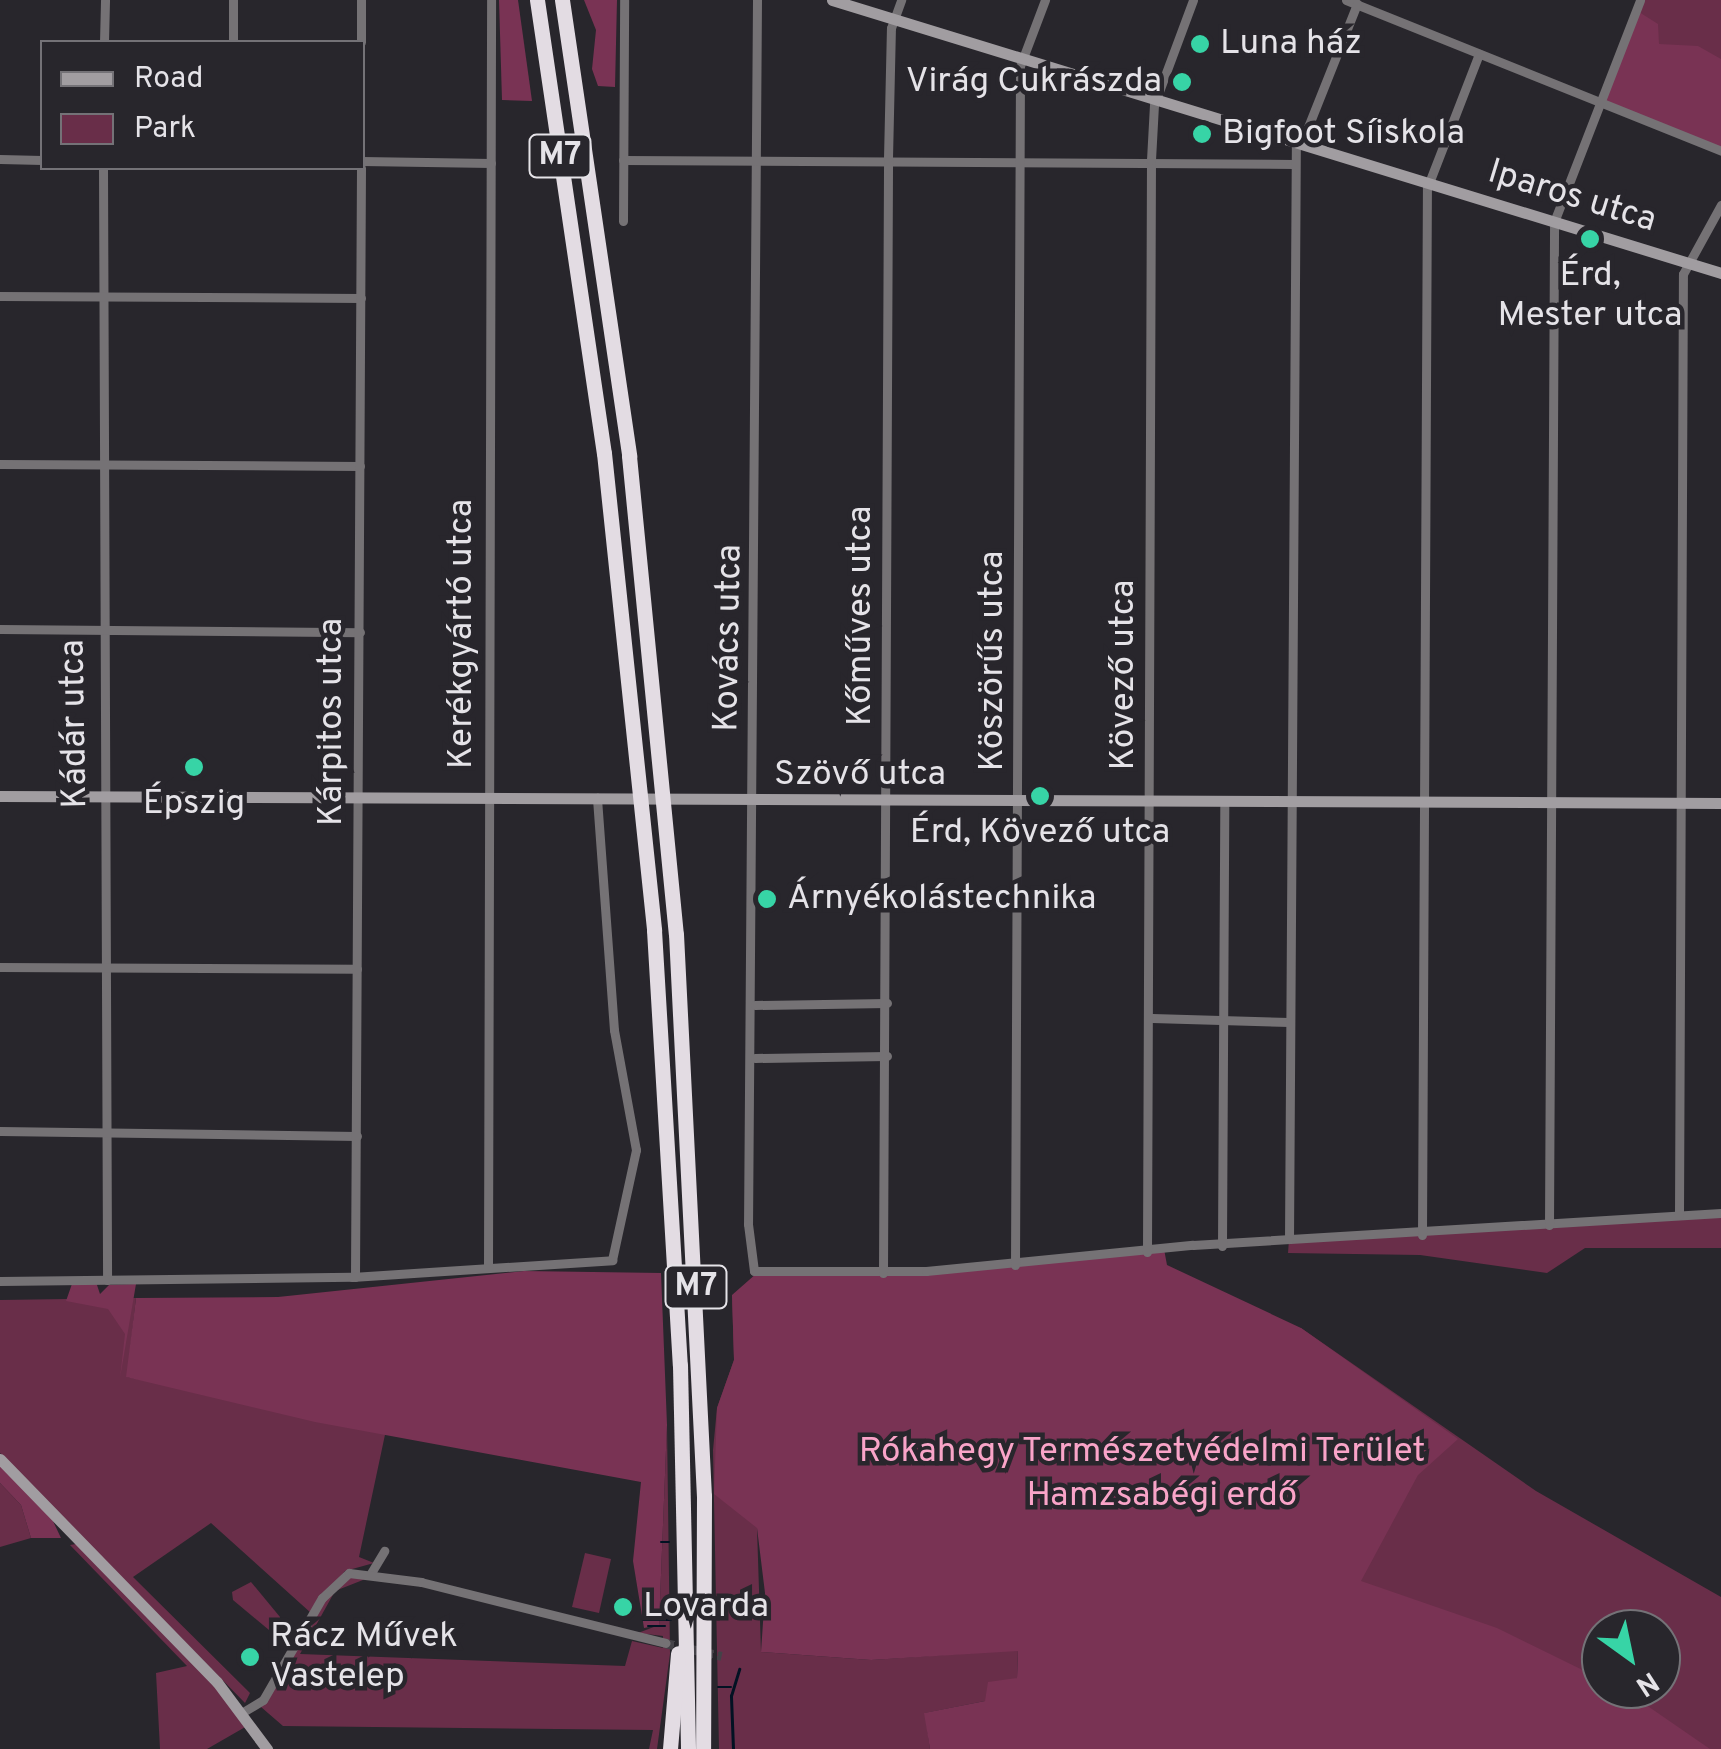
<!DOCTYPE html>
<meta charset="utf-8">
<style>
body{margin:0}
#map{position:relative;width:1721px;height:1749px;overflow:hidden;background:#28262c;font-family:Overpass,sans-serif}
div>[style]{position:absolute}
.green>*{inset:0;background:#692e49}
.forest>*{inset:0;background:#793354}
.stream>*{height:2.5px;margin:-1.25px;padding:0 1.25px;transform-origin:1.25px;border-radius:1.25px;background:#021223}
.street-tunnel>*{height:9px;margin-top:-4.5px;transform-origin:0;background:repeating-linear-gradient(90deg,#444248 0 9px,transparent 0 13.5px)}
.street>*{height:9px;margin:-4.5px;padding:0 4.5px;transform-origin:4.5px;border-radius:4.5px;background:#757275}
.secondary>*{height:11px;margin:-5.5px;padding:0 5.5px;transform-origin:5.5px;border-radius:5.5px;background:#a19da1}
.highway>*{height:15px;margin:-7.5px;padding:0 7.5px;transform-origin:7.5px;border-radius:7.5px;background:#e3dce3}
.dots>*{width:28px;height:28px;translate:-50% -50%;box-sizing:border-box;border:5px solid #28262c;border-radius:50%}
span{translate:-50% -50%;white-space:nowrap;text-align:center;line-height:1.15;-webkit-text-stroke:9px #28262c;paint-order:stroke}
.shield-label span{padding:2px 8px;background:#28262c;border:2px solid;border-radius:8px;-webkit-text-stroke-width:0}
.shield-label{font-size:32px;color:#e5e3e8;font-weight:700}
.poi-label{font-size:35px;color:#e5e3e8}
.left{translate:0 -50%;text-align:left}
.right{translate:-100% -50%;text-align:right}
.street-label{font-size:35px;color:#e5e3e8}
.park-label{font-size:35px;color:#f9a4c8}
.legend{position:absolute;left:40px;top:40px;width:325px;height:130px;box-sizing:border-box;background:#28262c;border:2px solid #747277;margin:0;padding:12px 18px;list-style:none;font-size:30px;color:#e5e3e8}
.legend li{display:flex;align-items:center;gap:20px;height:50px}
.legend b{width:50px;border:2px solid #747277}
.north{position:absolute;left:1581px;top:1609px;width:100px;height:100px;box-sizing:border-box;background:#28262c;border:2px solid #747277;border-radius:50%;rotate:147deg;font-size:28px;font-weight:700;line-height:40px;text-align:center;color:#e5e3e8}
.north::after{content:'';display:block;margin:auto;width:35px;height:45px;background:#37d4a6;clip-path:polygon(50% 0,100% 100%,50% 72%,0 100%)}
</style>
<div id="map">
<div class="green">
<i style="clip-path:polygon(1644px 0,1721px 0,1721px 147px,1603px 100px)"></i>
<i style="clip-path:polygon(1721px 1213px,1721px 1248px,1585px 1248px,1547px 1273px,1420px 1255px,1288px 1253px,1289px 1239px)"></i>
<i style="clip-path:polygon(evenodd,732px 1295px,1301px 1328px,1536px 1491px,1721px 1597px,1721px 1749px,1169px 1749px,1165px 1669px,757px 1528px,761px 1652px,871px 1660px,1018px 1650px,1017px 1678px,985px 1701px,925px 1713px,930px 1749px,719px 1749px,713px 1450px,717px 1408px,734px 1360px,732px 1295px,1601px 1629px,1661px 1629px,1661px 1689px,1601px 1689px,1601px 1629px)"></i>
<i style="clip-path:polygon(136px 1298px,127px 1377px,386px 1430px,359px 1557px,374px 1563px,345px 1571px,311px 1613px,211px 1523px,133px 1577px,250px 1693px,245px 1703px,0 1453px,0 1300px)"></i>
<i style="clip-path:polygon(667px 1425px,670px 1654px,657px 1749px,649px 1749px,653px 1730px,283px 1726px,261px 1707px,329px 1592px,352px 1577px,368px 1578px,335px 1591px,300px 1654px,625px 1666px,632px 1641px,663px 1648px,663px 1636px,638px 1633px,659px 1625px)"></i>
<i style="clip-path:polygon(0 1483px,21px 1505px,31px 1538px,0 1547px)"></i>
<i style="clip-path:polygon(76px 1544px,220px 1691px,247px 1726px,207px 1749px,160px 1749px,156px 1673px,187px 1666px,70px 1545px)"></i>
<i style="clip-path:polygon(585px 1553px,611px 1559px,599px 1613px,572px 1607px)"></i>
<i style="clip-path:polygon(251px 1582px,280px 1617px,281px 1640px,233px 1600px,232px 1592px)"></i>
</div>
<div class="forest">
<i style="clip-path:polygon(499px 0,518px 0,532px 101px,502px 100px)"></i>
<i style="clip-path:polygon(584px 0,617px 0,615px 87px,598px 86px,592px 69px,596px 30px)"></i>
<i style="clip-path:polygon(1639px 12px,1658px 24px,1659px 44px,1698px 46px,1721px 59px,1721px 147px,1603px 100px)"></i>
<i style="clip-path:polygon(1164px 1249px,1167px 1265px,1301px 1328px,1458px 1439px,1418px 1475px,1361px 1581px,1497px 1628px,1601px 1679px,1601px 1689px,1636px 1698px,1710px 1749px,930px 1749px,924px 1713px,985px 1701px,988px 1682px,1017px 1678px,1018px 1651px,871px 1660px,761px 1652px,765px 1593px,757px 1528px,714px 1494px,717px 1408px,734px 1360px,732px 1295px,757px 1273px,883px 1273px)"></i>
<i style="clip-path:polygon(524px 1271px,661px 1273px,667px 1425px,659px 1625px,644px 1628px,633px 1561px,641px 1482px,315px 1422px,126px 1377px,136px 1298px,278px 1297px)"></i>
<i style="clip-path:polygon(73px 1281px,96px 1282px,100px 1294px,109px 1285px,136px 1284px,120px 1378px,125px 1334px,108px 1309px,66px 1301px)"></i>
<i style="clip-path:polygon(0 1465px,52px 1519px,61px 1538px,31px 1538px,21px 1505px,0 1483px)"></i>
</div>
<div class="stream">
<i style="left:661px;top:1542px;width:8px"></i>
<i style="left:643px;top:1620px;width:28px"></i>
<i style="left:648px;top:1626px;width:17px"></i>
<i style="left:718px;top:1687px;width:13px"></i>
<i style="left:733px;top:1749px;width:53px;rotate:-92.2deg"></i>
<i style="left:731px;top:1696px;width:28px;rotate:-73deg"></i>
</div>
<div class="street-tunnel">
<i style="left:665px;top:1643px;width:58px;rotate:12.8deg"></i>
</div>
<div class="street">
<i style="left:757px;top:0;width:1224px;rotate:90.42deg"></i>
<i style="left:748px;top:1224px;width:47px;rotate:82.7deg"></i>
<i style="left:754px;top:1271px;width:172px"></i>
<i style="left:926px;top:1271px;width:268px;rotate:-5.6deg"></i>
<i style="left:1193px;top:1245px;width:529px;rotate:-3.47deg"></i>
<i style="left:1346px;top:0;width:404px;rotate:21.9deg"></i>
<i style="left:104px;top:42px;width:42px;rotate:-88.6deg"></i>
<i style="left:233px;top:42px;width:42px;rotate:-90deg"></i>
<i style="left:361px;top:42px;width:42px;rotate:-90deg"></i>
<i style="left:1302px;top:142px;width:149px;rotate:-68.3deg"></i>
<i style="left:0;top:159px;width:42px;rotate:1.4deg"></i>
<i style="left:623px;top:160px;width:671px;rotate:0.34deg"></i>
<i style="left:362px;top:161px;width:129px;rotate:0.9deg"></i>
<i style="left:103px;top:168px;width:1112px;rotate:89.79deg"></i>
<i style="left:623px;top:221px;width:221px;rotate:-89.7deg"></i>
<i style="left:0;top:296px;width:361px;rotate:0.3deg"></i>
<i style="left:0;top:464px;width:360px;rotate:0.3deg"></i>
<i style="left:0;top:629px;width:360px;rotate:0.5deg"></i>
<i style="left:0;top:967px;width:357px;rotate:0.3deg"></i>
<i style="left:755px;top:1005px;width:132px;rotate:-0.9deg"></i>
<i style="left:1152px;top:1018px;width:137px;rotate:1.7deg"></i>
<i style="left:755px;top:1058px;width:132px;rotate:-0.9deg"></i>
<i style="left:0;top:1131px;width:357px;rotate:0.8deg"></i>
<i style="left:1679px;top:1215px;width:941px;rotate:-89.76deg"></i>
<i style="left:1683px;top:274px;width:79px;rotate:-61.2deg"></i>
<i style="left:1549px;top:1225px;width:1003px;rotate:-89.71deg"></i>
<i style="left:1554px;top:222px;width:238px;rotate:-68.8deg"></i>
<i style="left:1422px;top:1235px;width:1047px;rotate:-89.73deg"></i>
<i style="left:1427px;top:188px;width:144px;rotate:-68.8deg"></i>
<i style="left:1289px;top:1239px;width:1099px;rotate:-89.64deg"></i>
<i style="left:1222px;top:1246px;width:445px;rotate:-89.7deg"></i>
<i style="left:1147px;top:1252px;width:1092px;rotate:-89.79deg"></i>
<i style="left:1151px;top:160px;width:55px;rotate:-86.9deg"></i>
<i style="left:1154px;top:105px;width:112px;rotate:-69.6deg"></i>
<i style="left:1015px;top:1265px;width:1199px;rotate:-89.76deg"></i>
<i style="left:1020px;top:66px;width:71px;rotate:-69.3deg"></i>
<i style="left:488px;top:1268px;width:1268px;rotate:-89.86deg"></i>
<i style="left:883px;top:1273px;width:1115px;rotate:-89.74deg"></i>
<i style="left:888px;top:158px;width:130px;rotate:-88.7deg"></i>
<i style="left:891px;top:28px;width:30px;rotate:-70deg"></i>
<i style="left:355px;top:1277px;width:1109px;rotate:-89.69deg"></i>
<i style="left:0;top:1281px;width:352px;rotate:-0.7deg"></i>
<i style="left:352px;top:1277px;width:261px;rotate:-3.7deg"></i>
<i style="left:612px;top:1260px;width:113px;rotate:-77.7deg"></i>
<i style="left:636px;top:1150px;width:122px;rotate:-100.4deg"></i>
<i style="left:614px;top:1030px;width:233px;rotate:-94.2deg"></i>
<i style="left:371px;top:1573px;width:26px;rotate:-59deg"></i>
<i style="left:243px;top:1712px;width:23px;rotate:-31deg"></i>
<i style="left:263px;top:1700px;width:118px;rotate:-60deg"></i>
<i style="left:322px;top:1598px;width:37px;rotate:-43deg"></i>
<i style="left:349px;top:1573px;width:73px;rotate:7.1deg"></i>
<i style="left:421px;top:1582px;width:252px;rotate:14deg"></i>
</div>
<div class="secondary">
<i style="left:832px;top:0;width:930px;rotate:17.07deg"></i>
<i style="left:0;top:796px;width:1721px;rotate:0.23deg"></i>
<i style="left:0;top:1459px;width:311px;rotate:45.8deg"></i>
<i style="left:217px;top:1682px;width:84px;rotate:53.3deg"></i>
</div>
<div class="highway">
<i style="left:537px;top:0;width:458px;rotate:81.6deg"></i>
<i style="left:604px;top:453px;width:480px;rotate:84deg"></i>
<i style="left:654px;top:930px;width:436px;rotate:86.6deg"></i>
<i style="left:680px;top:1365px;width:384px;rotate:88.8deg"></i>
<i style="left:562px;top:0;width:461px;rotate:81.6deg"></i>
<i style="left:629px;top:456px;width:480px;rotate:84.4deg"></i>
<i style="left:676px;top:934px;width:563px;rotate:87.15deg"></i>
<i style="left:704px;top:1496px;width:253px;rotate:90.2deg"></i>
<i style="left:670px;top:1749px;width:96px;rotate:-85.2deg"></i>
</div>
<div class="dots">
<i style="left:1200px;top:44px;background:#37d4a6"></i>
<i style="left:1182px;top:82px;background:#37d4a6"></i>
<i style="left:1202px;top:134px;background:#37d4a6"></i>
<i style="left:1590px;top:239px;background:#37d4a6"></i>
<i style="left:194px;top:767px;background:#37d4a6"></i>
<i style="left:1040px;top:796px;background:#37d4a6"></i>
<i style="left:767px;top:899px;background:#37d4a6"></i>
<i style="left:623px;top:1607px;background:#37d4a6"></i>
<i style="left:250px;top:1657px;background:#37d4a6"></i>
</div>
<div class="shield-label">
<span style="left:560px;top:156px">M7</span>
<span style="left:696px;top:1287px">M7</span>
</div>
<div class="poi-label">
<span class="left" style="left:1220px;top:44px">Luna ház</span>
<span class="right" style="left:1162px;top:82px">Virág Cukrászda</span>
<span class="left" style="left:1222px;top:134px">Bigfoot Síiskola</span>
<span style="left:1590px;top:296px">Érd,<br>Mester utca</span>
<span style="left:194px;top:804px">Épszig</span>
<span style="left:1040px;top:833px">Érd, Kövező utca</span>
<span class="left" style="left:787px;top:899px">Árnyékolástechnika</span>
<span class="left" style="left:643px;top:1607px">Lovarda</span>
<span class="left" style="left:270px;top:1657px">Rácz Művek<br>Vastelep</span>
</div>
<div class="street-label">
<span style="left:1572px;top:197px;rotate:17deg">Iparos utca</span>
<span style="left:861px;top:616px;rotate:-90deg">Kőműves utca</span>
<span style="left:462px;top:634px;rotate:-90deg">Kerékgyártó utca</span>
<span style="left:729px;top:638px;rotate:-89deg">Kovács utca</span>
<span style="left:993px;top:661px;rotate:-90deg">Köszörűs utca</span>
<span style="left:1124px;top:675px;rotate:-90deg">Kövező utca</span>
<span style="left:332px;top:722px;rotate:-90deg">Kárpitos utca</span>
<span style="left:75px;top:724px;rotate:-91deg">Kádár utca</span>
<span style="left:860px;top:775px">Szövő utca</span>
</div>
<div class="park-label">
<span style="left:1142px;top:1452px">Rókahegy Természetvédelmi Terület</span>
<span style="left:1162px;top:1496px">Hamzsabégi erdő</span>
</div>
<ul class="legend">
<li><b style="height:12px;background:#a19da1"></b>Road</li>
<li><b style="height:28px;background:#692e49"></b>Park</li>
</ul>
<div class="north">N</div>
</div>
